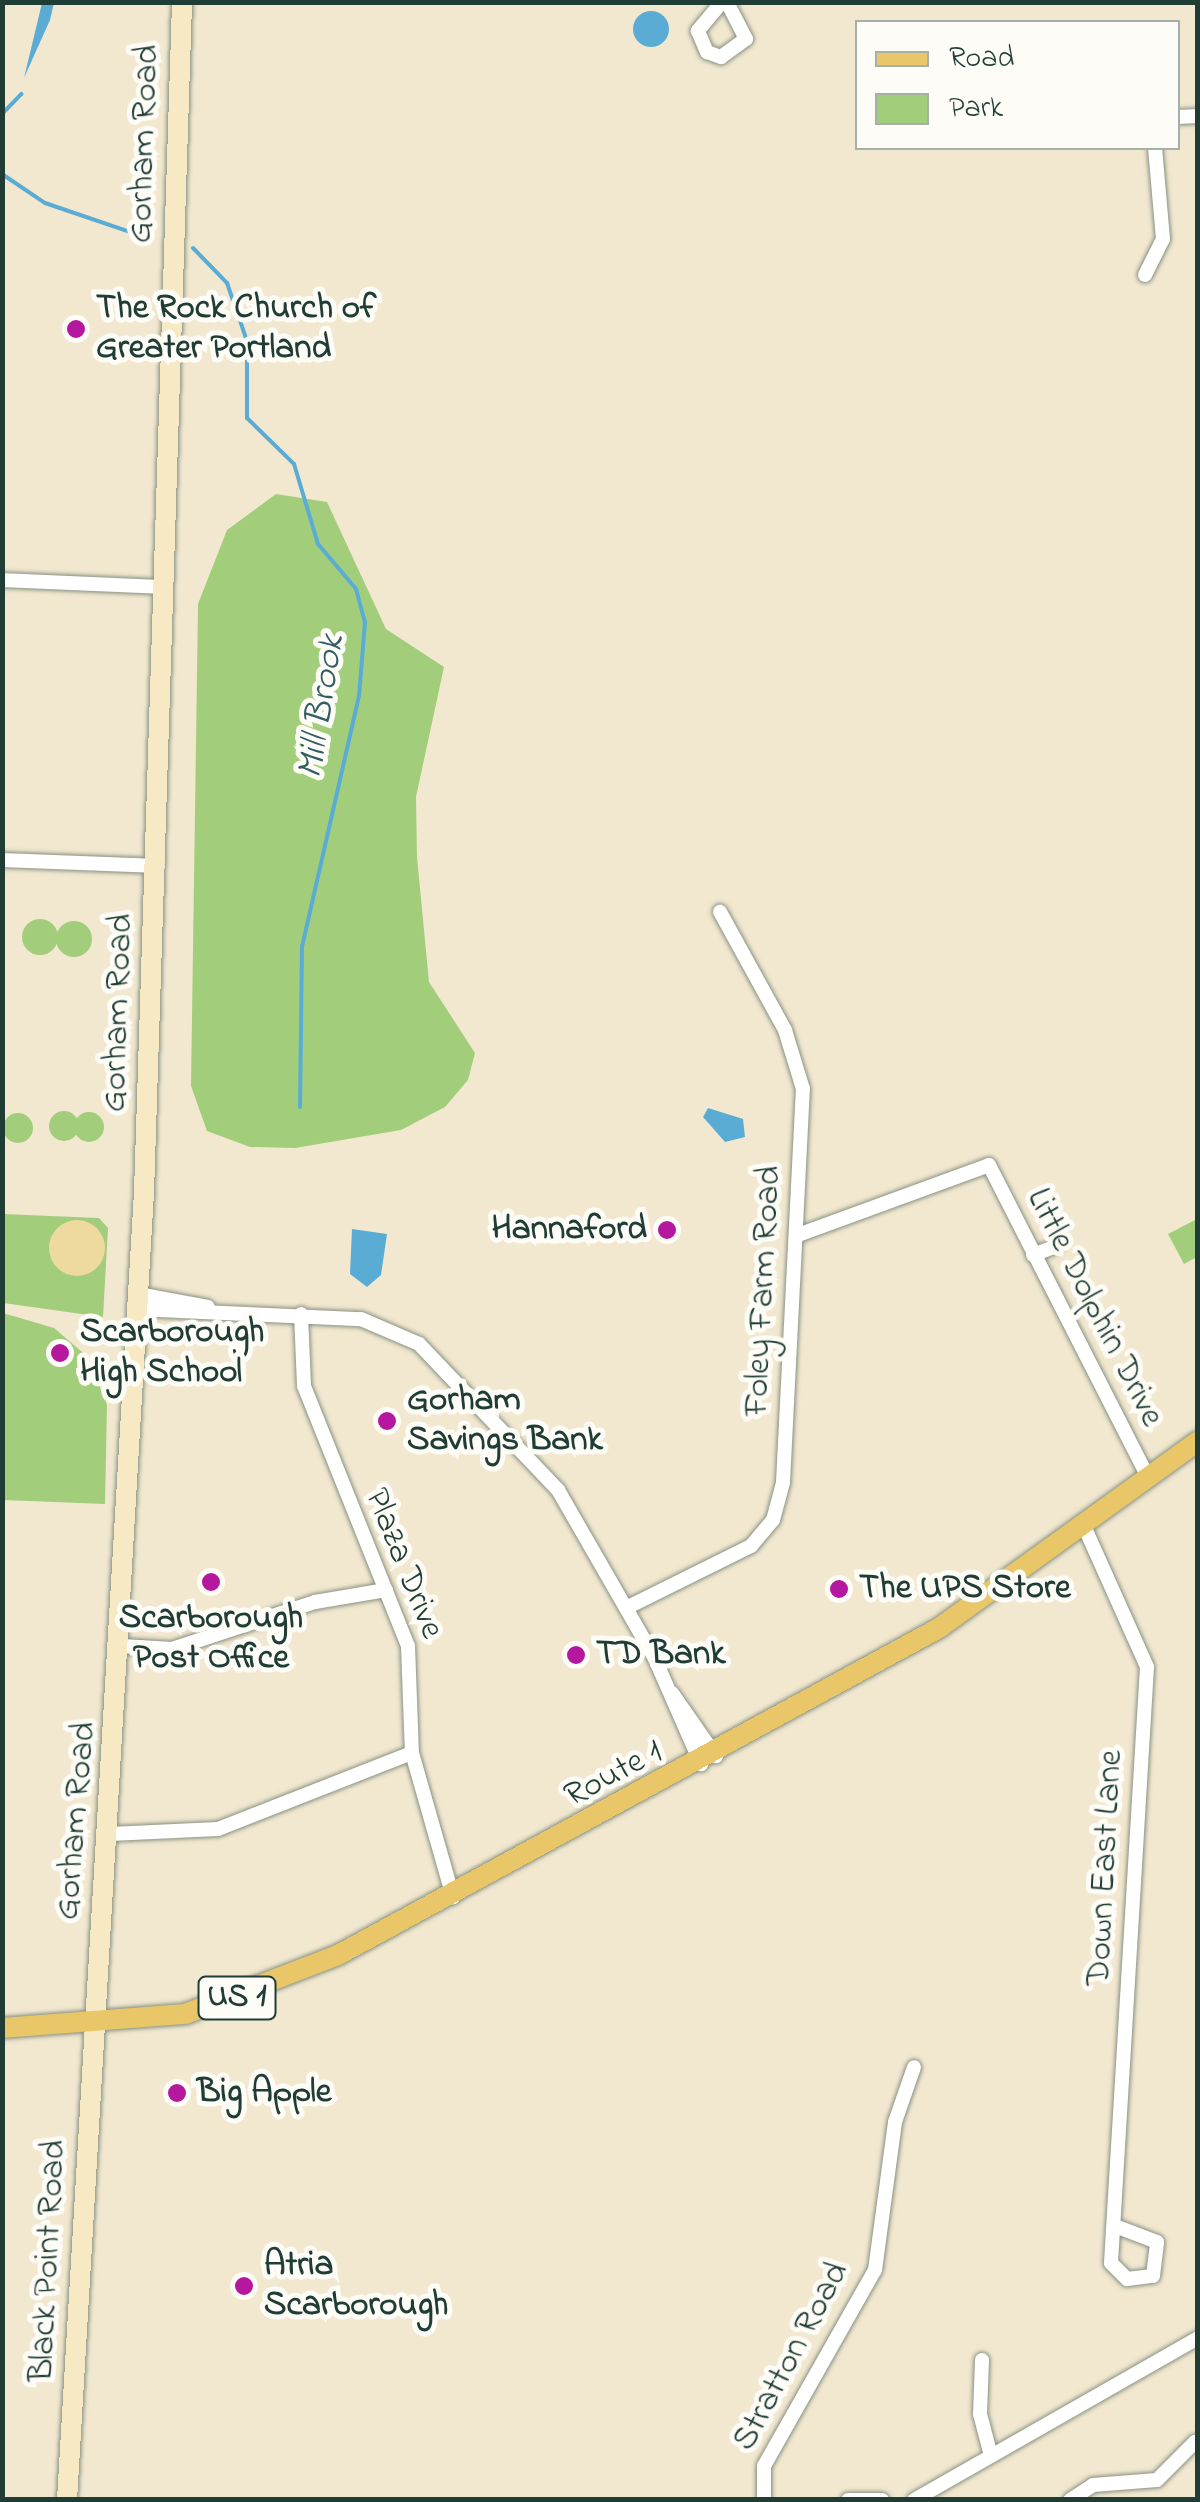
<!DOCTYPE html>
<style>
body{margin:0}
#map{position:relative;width:1200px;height:2502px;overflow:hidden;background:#f2e8d0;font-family:"Indie Flower",sans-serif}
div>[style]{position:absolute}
.green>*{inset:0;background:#a2ce7c}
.round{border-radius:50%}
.sand>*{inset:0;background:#eeda9e}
.water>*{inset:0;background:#5aacd5}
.stream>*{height:4px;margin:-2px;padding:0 2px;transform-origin:2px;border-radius:2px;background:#5aacd5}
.roads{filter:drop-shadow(0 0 2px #889282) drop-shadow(0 0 2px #889282)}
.minor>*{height:14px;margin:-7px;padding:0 7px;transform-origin:7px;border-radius:7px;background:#fff}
.secondary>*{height:20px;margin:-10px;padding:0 10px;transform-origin:10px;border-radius:10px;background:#f6e9c3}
.primary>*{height:20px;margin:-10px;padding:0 10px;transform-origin:10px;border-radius:10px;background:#e9c769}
.dots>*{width:28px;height:28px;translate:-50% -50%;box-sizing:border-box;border:5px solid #fdfcf7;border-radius:50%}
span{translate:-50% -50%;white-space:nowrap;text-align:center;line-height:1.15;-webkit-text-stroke:10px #fdfcf7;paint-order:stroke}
.shield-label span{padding:2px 8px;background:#fdfcf7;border:2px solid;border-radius:8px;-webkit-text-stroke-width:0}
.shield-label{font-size:32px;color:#1f3d34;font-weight:700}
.street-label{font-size:35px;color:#1f3d34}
.poi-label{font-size:35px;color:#1f3d34;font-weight:700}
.left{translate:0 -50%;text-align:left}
.right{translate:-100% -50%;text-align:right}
.water-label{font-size:38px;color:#315e64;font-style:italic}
.frame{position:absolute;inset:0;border:5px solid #1f3d34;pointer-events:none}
.legend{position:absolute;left:855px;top:20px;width:325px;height:130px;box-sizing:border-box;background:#fdfcf7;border:2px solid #a4b0a9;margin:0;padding:12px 18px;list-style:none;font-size:30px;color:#1f3d34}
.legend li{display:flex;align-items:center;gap:20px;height:50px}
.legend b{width:50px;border:2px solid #a4b0a9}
</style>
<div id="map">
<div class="green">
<i style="clip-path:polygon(276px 494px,327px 502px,386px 629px,444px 667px,416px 797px,417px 857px,429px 982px,475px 1053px,468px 1080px,445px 1107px,401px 1130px,295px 1148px,250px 1147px,207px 1131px,191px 1086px,198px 604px,227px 530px)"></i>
<i class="round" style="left:22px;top:919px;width:36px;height:36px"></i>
<i class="round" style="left:56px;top:921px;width:36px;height:36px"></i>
<i class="round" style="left:49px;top:1111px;width:30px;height:30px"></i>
<i class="round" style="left:74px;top:1112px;width:30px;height:30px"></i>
<i class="round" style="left:3px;top:1113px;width:30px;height:30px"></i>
<i style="clip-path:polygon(3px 1214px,99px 1218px,108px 1228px,103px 1317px,3px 1303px)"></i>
<i style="clip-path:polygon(1197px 1219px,1197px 1257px,1184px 1264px,1168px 1234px)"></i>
<i style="clip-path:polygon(3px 1313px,54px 1328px,88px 1357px,107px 1405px,105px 1504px,3px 1500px)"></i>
</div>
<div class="sand">
<i class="round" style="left:49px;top:1220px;width:56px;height:56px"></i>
</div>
<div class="water">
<i style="clip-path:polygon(42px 3px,54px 3px,50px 20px,24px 78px)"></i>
<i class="round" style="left:633px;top:11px;width:36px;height:36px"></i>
<i style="clip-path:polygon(708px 1108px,743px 1119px,745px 1137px,725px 1142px,703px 1117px)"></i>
<i style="clip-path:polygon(352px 1229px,387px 1234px,381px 1275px,367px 1287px,350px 1274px)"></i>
</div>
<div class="stream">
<i style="left:2px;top:114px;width:28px;rotate:-46deg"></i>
<i style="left:2px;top:174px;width:52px;rotate:34deg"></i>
<i style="left:45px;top:203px;width:109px;rotate:18.8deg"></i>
<i style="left:193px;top:248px;width:49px;rotate:45.8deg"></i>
<i style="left:227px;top:283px;width:61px;rotate:71deg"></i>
<i style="left:247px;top:341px;width:77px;rotate:90deg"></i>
<i style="left:247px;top:418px;width:66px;rotate:44.4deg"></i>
<i style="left:294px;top:464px;width:84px;rotate:73.3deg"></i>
<i style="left:318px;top:544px;width:59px;rotate:49.8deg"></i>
<i style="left:356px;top:589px;width:34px;rotate:75deg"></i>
<i style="left:365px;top:622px;width:74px;rotate:94.6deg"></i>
<i style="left:359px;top:696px;width:256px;rotate:102.8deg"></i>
<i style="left:302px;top:946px;width:161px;rotate:90.7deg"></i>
</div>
<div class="roads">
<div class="minor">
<i style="left:722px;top:2px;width:38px;rotate:130deg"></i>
<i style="left:698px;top:31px;width:23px;rotate:67deg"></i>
<i style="left:707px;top:52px;width:15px;rotate:20deg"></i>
<i style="left:721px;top:57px;width:31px;rotate:-36deg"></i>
<i style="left:746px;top:39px;width:42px;rotate:-117.2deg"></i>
<i style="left:1178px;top:117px;width:20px;rotate:-3deg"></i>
<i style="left:1145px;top:275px;width:40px;rotate:-63.4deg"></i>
<i style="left:1163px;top:239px;width:91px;rotate:-95deg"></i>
<i style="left:2px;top:580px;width:162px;rotate:2.5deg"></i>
<i style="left:2px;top:860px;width:156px;rotate:2.2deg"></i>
<i style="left:798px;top:1235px;width:203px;rotate:-20.1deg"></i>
<i style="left:989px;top:1165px;width:350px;rotate:63deg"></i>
<i style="left:1033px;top:1255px;width:25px;rotate:-21deg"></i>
<i style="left:138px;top:1294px;width:71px;rotate:10.5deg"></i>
<i style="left:137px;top:1309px;width:224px;rotate:2.6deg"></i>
<i style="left:361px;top:1319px;width:63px;rotate:23.3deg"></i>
<i style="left:419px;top:1344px;width:202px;rotate:46.4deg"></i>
<i style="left:558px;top:1490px;width:195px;rotate:60.1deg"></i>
<i style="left:655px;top:1659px;width:115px;rotate:66.3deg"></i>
<i style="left:301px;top:1314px;width:72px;rotate:87.6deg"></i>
<i style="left:304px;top:1386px;width:280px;rotate:68.2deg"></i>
<i style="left:408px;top:1646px;width:107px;rotate:87.9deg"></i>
<i style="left:412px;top:1753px;width:150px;rotate:74.1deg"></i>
<i style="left:1084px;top:1526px;width:154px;rotate:65.9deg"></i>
<i style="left:1147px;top:1667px;width:597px;rotate:93.46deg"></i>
<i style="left:1111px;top:2263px;width:23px;rotate:45deg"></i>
<i style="left:1127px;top:2279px;width:26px;rotate:-7deg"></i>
<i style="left:1153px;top:2276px;width:34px;rotate:-83deg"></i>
<i style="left:1157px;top:2242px;width:45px;rotate:-159.1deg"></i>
<i style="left:626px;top:1608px;width:140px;rotate:-26.4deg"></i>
<i style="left:751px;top:1546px;width:34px;rotate:-50deg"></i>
<i style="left:773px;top:1520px;width:39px;rotate:-75deg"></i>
<i style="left:783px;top:1482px;width:394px;rotate:-87.1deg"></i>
<i style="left:803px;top:1089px;width:62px;rotate:-107deg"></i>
<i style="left:785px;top:1030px;width:135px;rotate:-118.8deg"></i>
<i style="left:122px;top:1646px;width:50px;rotate:3.4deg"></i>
<i style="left:172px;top:1649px;width:151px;rotate:-18.2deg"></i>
<i style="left:315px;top:1602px;width:72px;rotate:-9.6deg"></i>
<i style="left:672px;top:1693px;width:77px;rotate:55.1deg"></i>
<i style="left:110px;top:1834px;width:108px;rotate:-2.7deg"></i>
<i style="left:218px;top:1829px;width:208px;rotate:-21.4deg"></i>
<i style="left:982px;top:2360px;width:54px;rotate:92.1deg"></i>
<i style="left:980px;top:2414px;width:43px;rotate:75.3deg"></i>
<i style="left:764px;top:2500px;width:34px;rotate:-90deg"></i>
<i style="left:764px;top:2466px;width:225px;rotate:-60.5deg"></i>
<i style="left:875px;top:2270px;width:149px;rotate:-82.3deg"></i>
<i style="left:895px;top:2122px;width:58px;rotate:-70.9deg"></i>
<i style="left:848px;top:2500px;width:34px"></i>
<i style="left:914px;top:2500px;width:327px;rotate:-29.7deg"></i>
<i style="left:1070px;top:2500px;width:27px;rotate:-33deg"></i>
<i style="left:1093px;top:2485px;width:64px;rotate:-4.5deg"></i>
<i style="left:1157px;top:2480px;width:54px;rotate:-45deg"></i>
</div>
<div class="secondary">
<i style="left:67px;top:2500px;width:1309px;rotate:-86.63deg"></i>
<i style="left:144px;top:1193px;width:1192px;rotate:-88.17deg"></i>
</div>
<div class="primary">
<i style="left:2px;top:2028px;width:184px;rotate:-4.4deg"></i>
<i style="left:185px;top:2014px;width:164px;rotate:-21.1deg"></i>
<i style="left:338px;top:1955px;width:684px;rotate:-28.55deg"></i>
<i style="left:939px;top:1628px;width:319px;rotate:-35.8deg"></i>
</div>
</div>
<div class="dots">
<i style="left:76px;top:329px;background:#b5179e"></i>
<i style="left:667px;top:1230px;background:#b5179e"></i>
<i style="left:60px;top:1353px;background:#b5179e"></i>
<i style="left:387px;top:1421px;background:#b5179e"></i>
<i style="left:211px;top:1582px;background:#b5179e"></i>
<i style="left:839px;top:1589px;background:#b5179e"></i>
<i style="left:576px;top:1655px;background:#b5179e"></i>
<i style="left:177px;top:2093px;background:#b5179e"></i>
<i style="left:244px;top:2286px;background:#b5179e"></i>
</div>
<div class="shield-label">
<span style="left:237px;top:1998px">US 1</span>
</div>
<div class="street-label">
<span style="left:145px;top:144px;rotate:-88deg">Gorham Road</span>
<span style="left:119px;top:1013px;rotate:-88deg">Gorham Road</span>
<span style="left:764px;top:1291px;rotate:-87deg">Foley Farm Road</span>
<span style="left:1094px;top:1308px;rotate:63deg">Little Dolphin Drive</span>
<span style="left:403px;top:1564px;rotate:68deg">Plaza Drive</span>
<span style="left:614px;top:1775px;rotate:-28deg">Route 1</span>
<span style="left:77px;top:1821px;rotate:-85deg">Gorham Road</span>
<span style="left:1106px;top:1868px;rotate:-87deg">Down East Lane</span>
<span style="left:49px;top:2261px;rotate:-87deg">Black Point Road</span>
<span style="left:792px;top:2357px;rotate:-62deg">Stratton Road</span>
</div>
<div class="poi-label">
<span class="left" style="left:96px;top:329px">The Rock Church of<br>Greater Portland</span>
<span class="right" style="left:647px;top:1230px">Hannaford</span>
<span class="left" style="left:80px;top:1353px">Scarborough<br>High School</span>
<span class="left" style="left:407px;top:1421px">Gorham<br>Savings Bank</span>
<span class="left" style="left:859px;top:1589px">The UPS Store</span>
<span style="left:211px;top:1639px">Scarborough<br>Post Office</span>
<span class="left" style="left:596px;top:1655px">TD Bank</span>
<span class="left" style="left:197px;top:2093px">Big Apple</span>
<span class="left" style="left:264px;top:2286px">Atria<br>Scarborough</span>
</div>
<div class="water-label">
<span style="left:323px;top:707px;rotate:-81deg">Mill Brook</span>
</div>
<div class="frame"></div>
<ul class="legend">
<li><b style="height:12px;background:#e9c769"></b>Road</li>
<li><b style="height:28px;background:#a2ce7c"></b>Park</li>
</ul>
</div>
